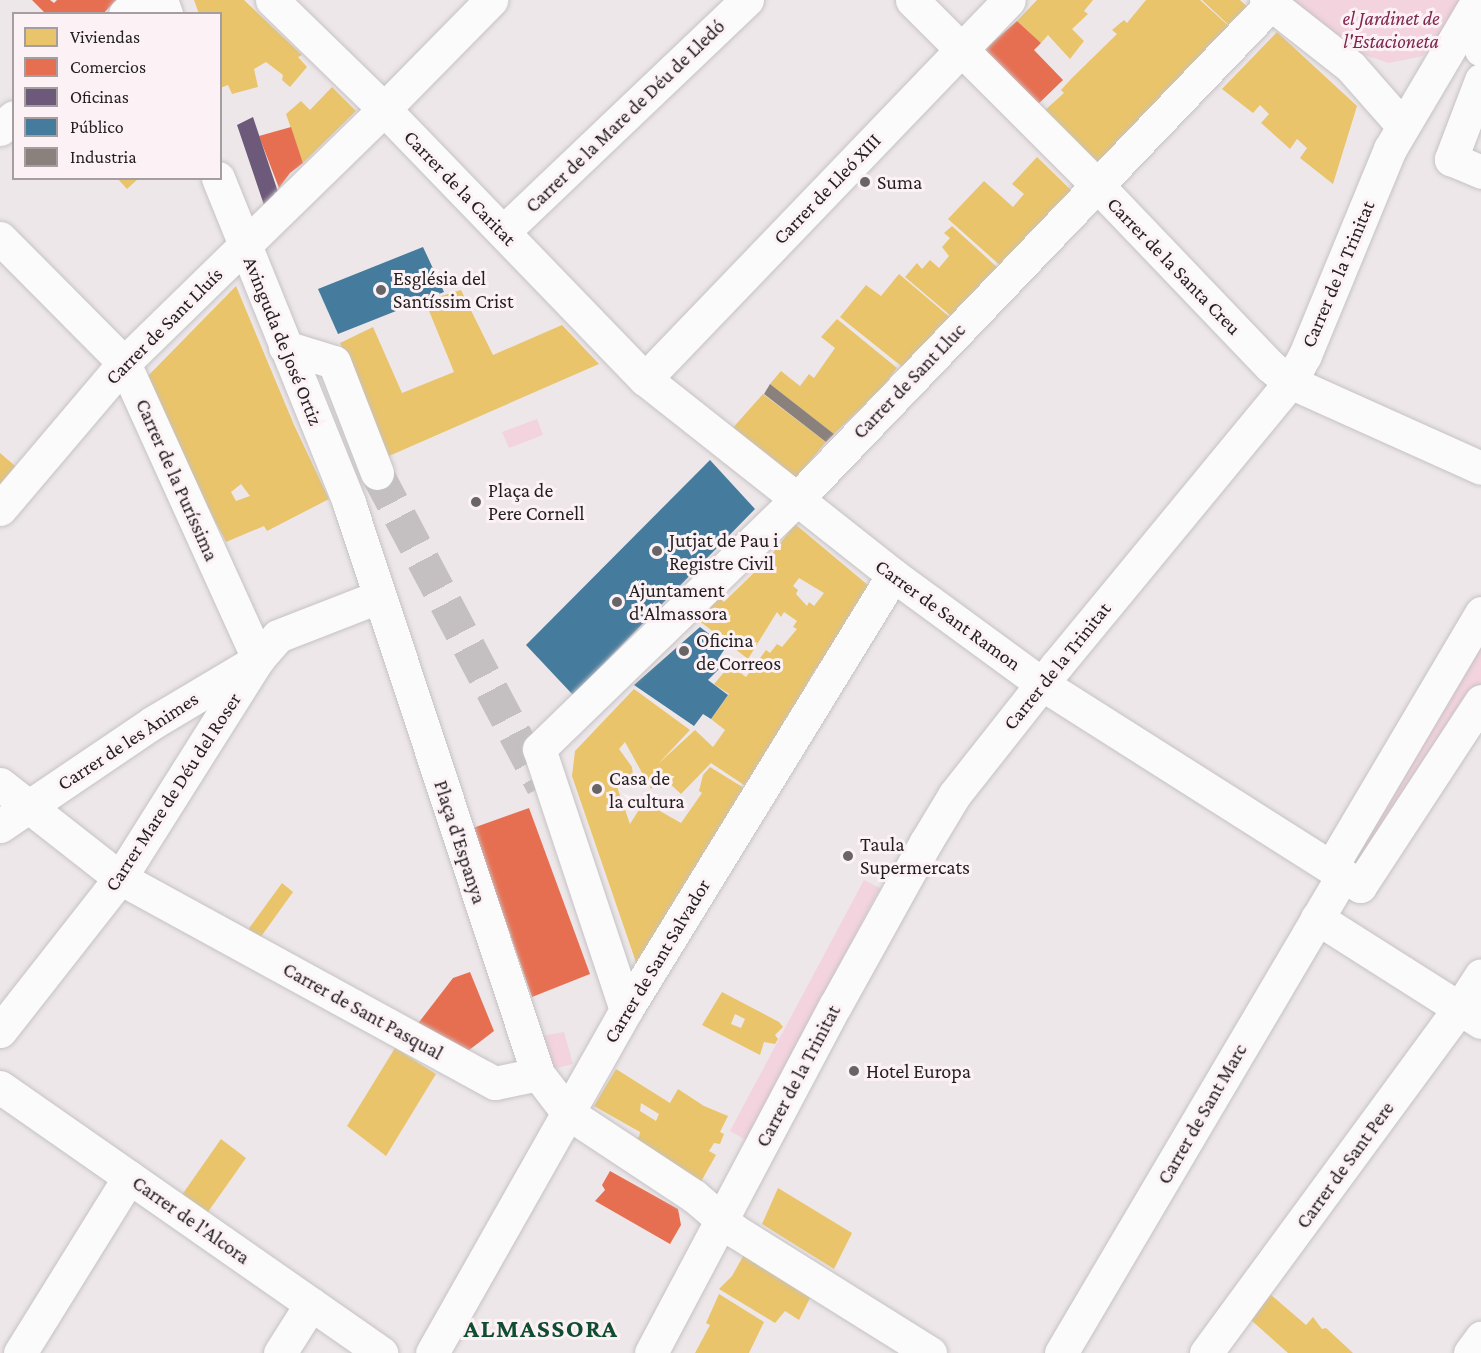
<!DOCTYPE html>
<meta charset="utf-8">
<style>
body{margin:0}
#map{position:relative;width:1481px;height:1353px;overflow:hidden;background:#ede7e9;font-family:"Crimson Pro",serif}
div>[style]{position:absolute}
.green>*{inset:0;background:#f2d3de}
.homes>*{inset:0;background:#e9c46a}
.shops>*{inset:0;background:#e76f51}
.offices>*{inset:0;background:#6d597a}
.public>*{inset:0;background:#457b9d}
.industry>*{inset:0;background:#8a817c}
.minor-tunnel>*{height:33px;margin-top:-16.5px;transform-origin:0;background:repeating-linear-gradient(90deg,#c4bfc1 0 33px,transparent 0 49px)}
.roads{filter:drop-shadow(0 0 2px #c6c2c4) drop-shadow(0 0 2px #c6c2c4)}
.minor>*{height:33px;margin:-16.5px;padding:0 16.5px;transform-origin:16.5px;border-radius:16.5px;background:#fcfbfc}
.dots>*{width:16px;height:16px;translate:-50% -50%;box-sizing:border-box;border:3px solid #fcf2f5;border-radius:50%}
span{translate:-50% -50%;white-space:nowrap;text-align:center;line-height:1.15;-webkit-text-stroke:6px #fcf2f5;paint-order:stroke}
.park-label{font-size:20px;color:#7e264e;font-style:italic}
.street-label{font-size:20px;color:#221f20}
.poi-label{font-size:20px;color:#221f20}
.left{translate:0 -50%;text-align:left}
.district-label{font-size:26px;color:#114e31;font-weight:700;letter-spacing:1.5px}
.legend{position:absolute;left:12px;top:12px;width:210px;height:168px;box-sizing:border-box;background:#fcf2f5;border:2px solid #a59ea0;margin:0;padding:8px 10px;list-style:none;font-size:18px;color:#221f20}
.legend li{display:flex;align-items:center;gap:12px;height:30px}
.legend b{width:30px;border:2px solid #a59ea0}
</style>
<div id="map">
<div class="green">
<i style="clip-path:polygon(1288px 0,1460px 0,1444px 31px,1423px 56px,1389px 63px,1340px 47px)"></i>
<i style="clip-path:polygon(537px 419px,543px 435px,509px 448px,502px 432px)"></i>
<i style="clip-path:polygon(1481px 647px,1481px 683px,1358px 868px,1353px 869px,1351px 860px)"></i>
<i style="clip-path:polygon(864px 880px,880px 888px,746px 1140px,730px 1131px)"></i>
<i style="clip-path:polygon(564px 1032px,573px 1064px,553px 1069px,541px 1036px)"></i>
</div>
<div class="homes">
<i style="clip-path:polygon(194px 0,244px 0,302px 55px,298px 57px,307px 67px,290px 87px,282px 80px,283px 75px,266px 62px,254px 69px,258px 87px,232px 94px,228px 85px,220px 88px,220px 14px,199px 14px)"></i>
<i style="clip-path:polygon(1037px 0,1093px 0,1084px 11px,1088px 14px,1072px 29px,1084px 41px,1070px 59px,1048px 35px,1041px 43px,1017px 21px)"></i>
<i style="clip-path:polygon(1146px 0,1200px 0,1232px 29px,1095px 178px,1043px 112px,1064px 93px,1061px 90px,1072px 78px,1117px 34px,1112px 30px,1124px 20px,1127px 23px)"></i>
<i style="clip-path:polygon(1202px 0,1240px 0,1254px 13px,1234px 30px)"></i>
<i style="clip-path:polygon(1277px 32px,1357px 106px,1333px 184px,1300px 158px,1307px 148px,1297px 139px,1290px 149px,1261px 123px,1269px 114px,1260px 105px,1253px 113px,1222px 89px)"></i>
<i style="clip-path:polygon(332px 87px,356px 111px,303px 163px,286px 114px,301px 101px,310px 110px)"></i>
<i style="clip-path:polygon(1037px 157px,1074px 193px,1002px 267px,948px 219px,984px 181px,1013px 207px,1024px 194px,1012px 184px)"></i>
<i style="clip-path:polygon(117px 178px,139px 178px,127px 189px)"></i>
<i style="clip-path:polygon(952px 226px,999px 269px,951px 316px,905px 277px,917px 263px,922px 269px,930px 260px,939px 268px,949px 256px,942px 247px,950px 238px,944px 233px)"></i>
<i style="clip-path:polygon(899px 274px,952px 319px,905px 369px,840px 317px,866px 285px,881px 296px)"></i>
<i style="clip-path:polygon(evenodd,236px 286px,294px 425px,329px 499px,267px 531px,264px 526px,226px 542px,142px 382px,236px 286px,241px 484px,250px 496px,236px 501px,231px 492px,241px 484px)"></i>
<i style="clip-path:polygon(461px 290px,493px 355px,562px 325px,599px 364px,389px 456px,340px 343px,373px 327px,402px 393px,454px 372px,425px 301px)"></i>
<i style="clip-path:polygon(837px 319px,897px 368px,882px 388px,834px 434px,770px 384px,781px 371px,800px 386px,809px 374px,814px 378px,835px 348px,821px 337px)"></i>
<i style="clip-path:polygon(763px 394px,826px 442px,795px 479px,730px 431px)"></i>
<i style="clip-path:polygon(0 453px,21px 471px,0 494px)"></i>
<i style="clip-path:polygon(evenodd,795px 524px,869px 586px,822px 673px,816px 668px,750px 789px,711px 763px,681px 794px,653px 768px,658px 780px,651px 789px,625px 742px,619px 749px,632px 767px,633px 776px,615px 781px,630px 824px,644px 802px,681px 823px,702px 793px,699px 791px,703px 775px,710px 767px,744px 788px,639px 971px,572px 776px,575px 751px,634px 689px,690px 730px,658px 764px,695px 730px,713px 747px,725px 730px,711px 719px,729px 694px,714px 684px,726px 670px,733px 673px,738px 671px,746px 677px,766px 650px,770px 653px,777px 644px,782px 647px,797px 629px,793px 627px,797px 621px,784px 612px,781px 617px,777px 612px,748px 659px,697px 619px,715px 595px,724px 602px,769px 558px,795px 524px,799px 578px,824px 593px,814px 606px,809px 602px,807px 606px,796px 594px,798px 590px,793px 586px,799px 578px)"></i>
<i style="clip-path:polygon(282px 883px,293px 892px,260px 938px,247px 931px)"></i>
<i style="clip-path:polygon(evenodd,722px 992px,779px 1022px,783px 1027px,775px 1035px,778px 1039px,775px 1044px,764px 1042px,760px 1055px,702px 1025px,722px 992px,735px 1014px,745px 1019px,741px 1028px,731px 1024px,735px 1014px)"></i>
<i style="clip-path:polygon(395px 1048px,436px 1074px,386px 1156px,347px 1126px)"></i>
<i style="clip-path:polygon(evenodd,616px 1069px,670px 1103px,678px 1089px,704px 1106px,728px 1116px,720px 1132px,724px 1134px,720px 1144px,714px 1143px,709px 1151px,716px 1155px,699px 1185px,634px 1139px,639px 1137px,640px 1132px,594px 1106px,616px 1069px,641px 1103px,659px 1114px,656px 1121px,640px 1111px,641px 1103px)"></i>
<i style="clip-path:polygon(221px 1139px,246px 1158px,203px 1219px,177px 1202px)"></i>
<i style="clip-path:polygon(778px 1188px,852px 1233px,834px 1269px,762px 1224px)"></i>
<i style="clip-path:polygon(746px 1251px,813px 1292px,799px 1320px,785px 1311px,775px 1323px,719px 1289px,732px 1276px)"></i>
<i style="clip-path:polygon(719px 1294px,764px 1322px,749px 1353px,695px 1353px,710px 1325px,706px 1323px)"></i>
<i style="clip-path:polygon(1270px 1294px,1306px 1325px,1313px 1317px,1322px 1329px,1326px 1328px,1353px 1353px,1288px 1353px,1251px 1320px)"></i>
</div>
<div class="shops">
<i style="clip-path:polygon(32px 0,50px 0,54px 3px,57px 0,116px 0,103px 14px,46px 14px)"></i>
<i style="clip-path:polygon(1017px 21px,1041px 43px,1034px 50px,1063px 80px,1033px 109px,976px 57px)"></i>
<i style="clip-path:polygon(291px 127px,303px 163px,290px 173px,279px 188px,259px 136px)"></i>
<i style="clip-path:polygon(529px 808px,590px 974px,532px 997px,473px 828px)"></i>
<i style="clip-path:polygon(470px 972px,494px 1031px,460px 1057px,413px 1030px,453px 978px)"></i>
<i style="clip-path:polygon(610px 1171px,678px 1209px,681px 1225px,670px 1244px,595px 1201px,605px 1190px,602px 1185px)"></i>
</div>
<div class="offices">
<i style="clip-path:polygon(253px 117px,278px 192px,274px 193px,278px 198px,265px 208px,237px 125px)"></i>
</div>
<div class="public">
<i style="clip-path:polygon(423px 247px,444px 292px,338px 334px,318px 289px)"></i>
<i style="clip-path:polygon(710px 460px,755px 509px,573px 695px,526px 645px)"></i>
<i style="clip-path:polygon(700px 627px,726px 647px,718px 659px,725px 663px,708px 680px,728px 695px,711px 719px,703px 714px,694px 726px,634px 685px)"></i>
</div>
<div class="industry">
<i style="clip-path:polygon(770px 384px,834px 434px,826px 442px,764px 394px)"></i>
</div>
<div class="minor-tunnel">
<i style="left:377px;top:473px;width:354px;rotate:62.1deg"></i>
</div>
<div class="roads">
<div class="minor">
<i style="left:161px;top:0;width:15px;rotate:70deg"></i>
<i style="left:272px;top:0;width:156px;rotate:44.2deg"></i>
<i style="left:384px;top:109px;width:376px;rotate:46deg"></i>
<i style="left:645px;top:379px;width:316px;rotate:38.3deg"></i>
<i style="left:893px;top:575px;width:185px;rotate:36.2deg"></i>
<i style="left:1042px;top:684px;width:377px;rotate:32.4deg"></i>
<i style="left:1360px;top:886px;width:221px;rotate:-56.8deg"></i>
<i style="left:912px;top:0;width:260px;rotate:45deg"></i>
<i style="left:1096px;top:184px;width:252px;rotate:46.3deg"></i>
<i style="left:1270px;top:366px;width:26px;rotate:39deg"></i>
<i style="left:1290px;top:382px;width:209px;rotate:24.2deg"></i>
<i style="left:1266px;top:0;width:108px;rotate:38.2deg"></i>
<i style="left:1351px;top:67px;width:77px;rotate:48.7deg"></i>
<i style="left:125px;top:14px;width:21px;rotate:-43deg"></i>
<i style="left:1470px;top:14px;width:37px;rotate:73deg"></i>
<i style="left:1481px;top:80px;width:85px;rotate:110.8deg"></i>
<i style="left:1451px;top:159px;width:33px;rotate:23deg"></i>
<i style="left:0;top:129px;width:18px;rotate:-41deg"></i>
<i style="left:218px;top:178px;width:350px;rotate:68deg"></i>
<i style="left:349px;top:503px;width:601px;rotate:71.69deg"></i>
<i style="left:538px;top:1074px;width:49px;rotate:52.4deg"></i>
<i style="left:568px;top:1113px;width:151px;rotate:33.4deg"></i>
<i style="left:694px;top:1196px;width:54px;rotate:40.5deg"></i>
<i style="left:735px;top:1231px;width:230px;rotate:32deg"></i>
<i style="left:503px;top:232px;width:337px;rotate:-43.6deg"></i>
<i style="left:0;top:238px;width:176px;rotate:45.2deg"></i>
<i style="left:124px;top:363px;width:325px;rotate:65.6deg"></i>
<i style="left:285px;top:347px;width:51px;rotate:17deg"></i>
<i style="left:334px;top:362px;width:119px;rotate:68.8deg"></i>
<i style="left:645px;top:379px;width:525px;rotate:-46.16deg"></i>
<i style="left:0;top:509px;width:192px;rotate:-49.7deg"></i>
<i style="left:124px;top:363px;width:363px;rotate:-44.3deg"></i>
<i style="left:384px;top:109px;width:153px;rotate:-45.5deg"></i>
<i style="left:0;top:784px;width:152px;rotate:38.1deg"></i>
<i style="left:120px;top:878px;width:427px;rotate:28.7deg"></i>
<i style="left:495px;top:1083px;width:44px;rotate:-11.8deg"></i>
<i style="left:0;top:826px;width:184px;rotate:-34.1deg"></i>
<i style="left:152px;top:723px;width:115px;rotate:-30.8deg"></i>
<i style="left:1331px;top:867px;width:295px;rotate:-59.4deg"></i>
<i style="left:1317px;top:918px;width:194px;rotate:32.4deg"></i>
<i style="left:626px;top:1010px;width:275px;rotate:-108.4deg"></i>
<i style="left:539px;top:749px;width:358px;rotate:-44.1deg"></i>
<i style="left:796px;top:500px;width:687px;rotate:-46.24deg"></i>
<i style="left:0;top:1031px;width:194px;rotate:-51.9deg"></i>
<i style="left:120px;top:878px;width:259px;rotate:-57.8deg"></i>
<i style="left:258px;top:659px;width:30px;rotate:-49deg"></i>
<i style="left:278px;top:636px;width:107px;rotate:-21.3deg"></i>
<i style="left:0;top:1087px;width:465px;rotate:34.9deg"></i>
<i style="left:20px;top:1353px;width:207px;rotate:-58.2deg"></i>
<i style="left:280px;top:1353px;width:58px;rotate:-57.7deg"></i>
<i style="left:432px;top:1353px;width:394px;rotate:-60.5deg"></i>
<i style="left:626px;top:1010px;width:510px;rotate:-58.46deg"></i>
<i style="left:651px;top:1353px;width:393px;rotate:-62.1deg"></i>
<i style="left:835px;top:1006px;width:188px;rotate:-61deg"></i>
<i style="left:926px;top:842px;width:56px;rotate:-58.9deg"></i>
<i style="left:955px;top:794px;width:164px;rotate:-51.7deg"></i>
<i style="left:1057px;top:665px;width:367px;rotate:-50.5deg"></i>
<i style="left:1290px;top:382px;width:31px;rotate:-61deg"></i>
<i style="left:1305px;top:355px;width:223px;rotate:-67.6deg"></i>
<i style="left:1390px;top:149px;width:173px;rotate:-59.4deg"></i>
<i style="left:1061px;top:1353px;width:555px;rotate:-59.46deg"></i>
<i style="left:1206px;top:1353px;width:427px;rotate:-53.7deg"></i>
<i style="left:1459px;top:1009px;width:40px;rotate:-57.1deg"></i>
<i style="left:1470px;top:1353px;width:19px;rotate:-54deg"></i>
</div>
</div>
<div class="dots">
<i style="left:865px;top:182px;background:#696566"></i>
<i style="left:381px;top:290px;background:#696566"></i>
<i style="left:476px;top:502px;background:#696566"></i>
<i style="left:657px;top:551px;background:#696566"></i>
<i style="left:617px;top:602px;background:#696566"></i>
<i style="left:684px;top:651px;background:#696566"></i>
<i style="left:597px;top:789px;background:#696566"></i>
<i style="left:848px;top:856px;background:#696566"></i>
<i style="left:854px;top:1071px;background:#696566"></i>
</div>
<div class="park-label">
<span style="left:1391px;top:30px">el Jardinet de<br>l'Estacioneta</span>
</div>
<div class="street-label">
<span style="left:625px;top:116px;rotate:-44deg">Carrer de la Mare de Déu de Lledó</span>
<span style="left:460px;top:188px;rotate:46deg">Carrer de la Caritat</span>
<span style="left:827px;top:189px;rotate:-46deg">Carrer de Lleó XIII</span>
<span style="left:1174px;top:266px;rotate:46deg">Carrer de la Santa Creu</span>
<span style="left:1338px;top:274px;rotate:-67deg">Carrer de la Trinitat</span>
<span style="left:164px;top:326px;rotate:-45deg">Carrer de Sant Lluís</span>
<span style="left:283px;top:341px;rotate:68deg">Avinguda de José Ortiz</span>
<span style="left:909px;top:381px;rotate:-46deg">Carrer de Sant Lluc</span>
<span style="left:177px;top:480px;rotate:66deg">Carrer de la Puríssima</span>
<span style="left:948px;top:615px;rotate:36deg">Carrer de Sant Ramon</span>
<span style="left:1057px;top:666px;rotate:-51deg">Carrer de la Trinitat</span>
<span style="left:128px;top:741px;rotate:-33deg">Carrer de les Ànimes</span>
<span style="left:173px;top:792px;rotate:-57deg">Carrer Mare de Déu del Roser</span>
<span style="left:460px;top:842px;rotate:72deg">Plaça d'Espanya</span>
<span style="left:657px;top:961px;rotate:-59deg">Carrer de Sant Salvador</span>
<span style="left:363px;top:1011px;rotate:29deg">Carrer de Sant Pasqual</span>
<span style="left:798px;top:1076px;rotate:-62deg">Carrer de la Trinitat</span>
<span style="left:1202px;top:1114px;rotate:-60deg">Carrer de Sant Marc</span>
<span style="left:1345px;top:1165px;rotate:-54deg">Carrer de Sant Pere</span>
<span style="left:191px;top:1220px;rotate:35deg">Carrer de l'Alcora</span>
</div>
<div class="poi-label">
<span class="left" style="left:877px;top:182px">Suma</span>
<span class="left" style="left:393px;top:290px">Església del<br>Santíssim Crist</span>
<span class="left" style="left:488px;top:502px">Plaça de<br>Pere Cornell</span>
<span class="left" style="left:669px;top:552px">Jutjat de Pau i<br>Registre Civil</span>
<span class="left" style="left:629px;top:602px">Ajuntament<br>d'Almassora</span>
<span class="left" style="left:696px;top:652px">Oficina<br>de Correos</span>
<span class="left" style="left:609px;top:790px">Casa de<br>la cultura</span>
<span class="left" style="left:860px;top:856px">Taula<br>Supermercats</span>
<span class="left" style="left:866px;top:1071px">Hotel Europa</span>
</div>
<div class="district-label">
<span style="left:541px;top:1329px">ALMASSORA</span>
</div>
<ul class="legend">
<li><b style="height:16px;background:#e9c46a"></b>Viviendas</li>
<li><b style="height:16px;background:#e76f51"></b>Comercios</li>
<li><b style="height:16px;background:#6d597a"></b>Oficinas</li>
<li><b style="height:16px;background:#457b9d"></b>Público</li>
<li><b style="height:16px;background:#8a817c"></b>Industria</li>
</ul>
</div>
